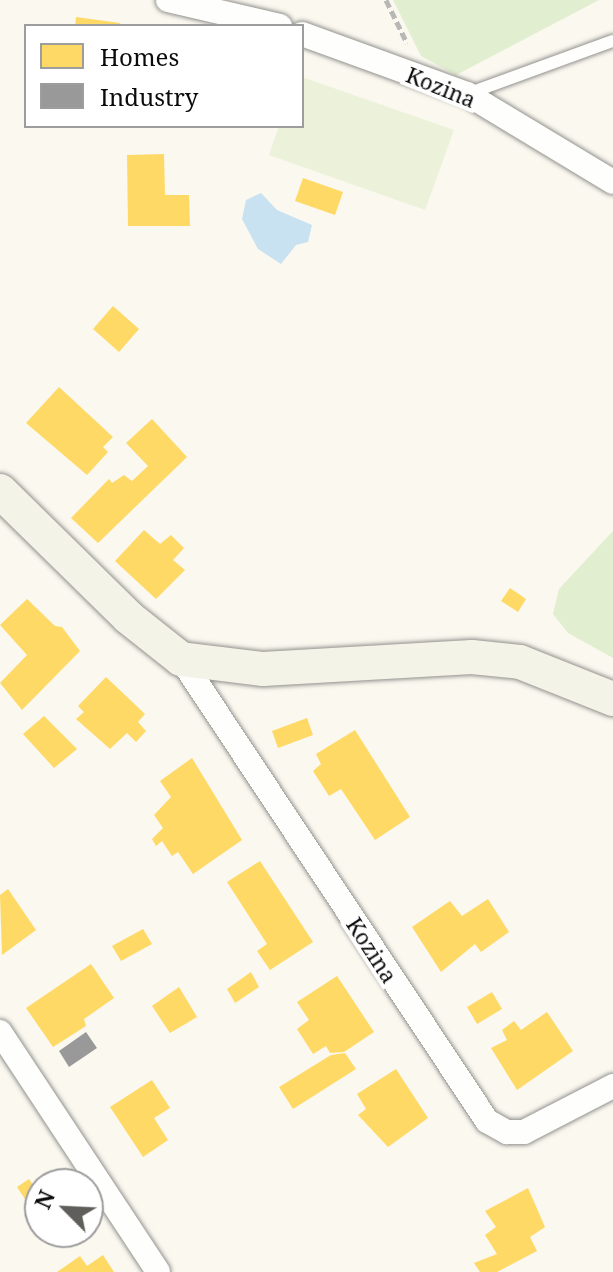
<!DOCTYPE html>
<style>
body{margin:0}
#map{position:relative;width:613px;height:1272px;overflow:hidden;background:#faf8ef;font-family:"Noto Serif",serif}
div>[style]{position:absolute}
.green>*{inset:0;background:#e2eed0}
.pitch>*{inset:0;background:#ecf2da}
.water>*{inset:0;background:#c8e2f2}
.homes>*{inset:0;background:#ffd966}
.industry>*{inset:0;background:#999}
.path>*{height:5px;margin-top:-2.5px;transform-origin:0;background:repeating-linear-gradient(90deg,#b7b7b5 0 8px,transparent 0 12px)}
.roads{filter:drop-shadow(0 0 2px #93928e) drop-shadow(0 0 2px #93928e)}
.lane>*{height:12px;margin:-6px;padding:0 6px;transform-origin:6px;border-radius:6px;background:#fefefd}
.street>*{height:24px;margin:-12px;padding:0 12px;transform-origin:12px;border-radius:12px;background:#fefefd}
.secondary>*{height:34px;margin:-17px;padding:0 17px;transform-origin:17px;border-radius:17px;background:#f4f3e8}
span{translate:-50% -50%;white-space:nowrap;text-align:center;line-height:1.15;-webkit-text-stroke:8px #fff;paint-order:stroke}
.street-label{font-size:22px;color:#0b0b0b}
.legend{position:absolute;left:24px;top:24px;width:280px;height:104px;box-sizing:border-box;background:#fff;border:2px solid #9d9d9d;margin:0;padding:10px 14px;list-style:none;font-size:24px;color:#0b0b0b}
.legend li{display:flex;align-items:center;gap:16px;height:40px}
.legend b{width:40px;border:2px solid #9d9d9d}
.north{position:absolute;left:24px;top:1168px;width:80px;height:80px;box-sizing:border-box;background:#fff;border:2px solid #9d9d9d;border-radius:50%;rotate:294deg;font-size:22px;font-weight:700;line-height:32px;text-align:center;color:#0b0b0b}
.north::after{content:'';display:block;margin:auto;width:28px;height:36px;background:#5f5e5b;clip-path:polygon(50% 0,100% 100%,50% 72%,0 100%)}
</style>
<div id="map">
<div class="green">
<i style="clip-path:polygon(393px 0,599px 0,456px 75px,421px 56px)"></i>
<i style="clip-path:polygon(613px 531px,613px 658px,568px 633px,553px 614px,559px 589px)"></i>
</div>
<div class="pitch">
<i style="clip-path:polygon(302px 77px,454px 130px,425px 210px,269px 155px,279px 126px,302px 126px)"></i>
</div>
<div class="water">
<i style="clip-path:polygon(261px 193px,277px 210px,312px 225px,308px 242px,296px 245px,281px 264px,258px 249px,242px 219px,246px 200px)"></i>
</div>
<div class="homes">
<i style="clip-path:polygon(76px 17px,120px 23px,119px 26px,75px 26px)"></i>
<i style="clip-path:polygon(164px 154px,165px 195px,189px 195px,190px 226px,128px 226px,127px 155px)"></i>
<i style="clip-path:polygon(303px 178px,343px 192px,335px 215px,295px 201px)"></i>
<i style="clip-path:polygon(113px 306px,139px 329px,119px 352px,93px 329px)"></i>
<i style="clip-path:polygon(59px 387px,113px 437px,103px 447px,108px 452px,87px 475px,26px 423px)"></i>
<i style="clip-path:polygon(152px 419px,187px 457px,98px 543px,71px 518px,109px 479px,112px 483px,124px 475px,132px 481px,148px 466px,126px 443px)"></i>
<i style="clip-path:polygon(144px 530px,160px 544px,171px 535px,184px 548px,173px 560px,185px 570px,156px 599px,115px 561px)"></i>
<i style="clip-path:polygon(510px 588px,526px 599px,518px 612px,501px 601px)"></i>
<i style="clip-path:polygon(27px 599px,55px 626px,62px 627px,80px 651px,22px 710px,0 683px,27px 655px,0 625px)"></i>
<i style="clip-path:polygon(106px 677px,145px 714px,138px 722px,146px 731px,136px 742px,127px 733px,110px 749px,76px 719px,84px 712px,78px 706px)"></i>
<i style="clip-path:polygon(44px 716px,77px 749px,54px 768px,23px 734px)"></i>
<i style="clip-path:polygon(307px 718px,313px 735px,278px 748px,272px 731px)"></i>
<i style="clip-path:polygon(355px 730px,410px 817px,375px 840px,341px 789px,329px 796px,313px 771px,321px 764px,316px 754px)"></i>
<i style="clip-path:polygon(192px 758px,242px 840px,193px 874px,178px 852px,172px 856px,162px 841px,156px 846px,152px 839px,163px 828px,154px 815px,171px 797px,160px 781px)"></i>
<i style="clip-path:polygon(260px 861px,313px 942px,270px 970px,257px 951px,267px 944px,227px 882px)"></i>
<i style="clip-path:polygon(8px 889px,36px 930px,2px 955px,0 895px)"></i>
<i style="clip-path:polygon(488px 899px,509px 932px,481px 952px,475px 944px,441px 972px,412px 927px,450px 901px,462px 916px)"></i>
<i style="clip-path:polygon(143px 929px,152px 944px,121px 961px,112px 946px)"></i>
<i style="clip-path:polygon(91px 964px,114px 998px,84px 1019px,86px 1026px,53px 1047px,26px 1008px)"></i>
<i style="clip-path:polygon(251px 972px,259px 987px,235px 1003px,227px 989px)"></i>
<i style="clip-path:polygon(337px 976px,374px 1032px,344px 1052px,330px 1053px,326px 1046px,313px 1054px,297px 1029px,309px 1020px,297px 1002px)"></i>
<i style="clip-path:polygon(179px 987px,197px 1017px,170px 1033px,152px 1006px)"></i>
<i style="clip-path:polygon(492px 992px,502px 1009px,477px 1024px,467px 1007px)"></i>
<i style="clip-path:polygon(547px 1012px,573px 1051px,517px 1090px,491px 1048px,507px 1040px,502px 1030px,514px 1021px,521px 1030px)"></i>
<i style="clip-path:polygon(345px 1053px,356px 1069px,293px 1109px,279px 1087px,331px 1055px)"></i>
<i style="clip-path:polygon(396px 1069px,428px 1118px,388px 1147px,358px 1115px,366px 1109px,357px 1094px)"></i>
<i style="clip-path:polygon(152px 1080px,170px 1108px,154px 1118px,168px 1140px,143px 1157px,110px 1107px)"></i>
<i style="clip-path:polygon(29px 1179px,40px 1195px,40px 1222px,17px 1187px)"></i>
<i style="clip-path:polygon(528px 1188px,545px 1227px,530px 1237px,537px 1251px,497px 1272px,480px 1272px,474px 1263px,497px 1254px,485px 1235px,496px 1227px,485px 1211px)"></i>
<i style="clip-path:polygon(103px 1255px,114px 1272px,57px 1272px,80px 1256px,87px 1266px)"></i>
</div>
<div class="industry">
<i style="clip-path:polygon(86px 1032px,97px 1048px,69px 1067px,59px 1051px)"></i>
</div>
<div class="path">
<i style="left:386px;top:0;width:48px;rotate:64deg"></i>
</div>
<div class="roads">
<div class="lane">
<i style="left:467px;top:94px;width:155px;rotate:-20deg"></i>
</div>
<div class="street">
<i style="left:168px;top:0;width:115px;rotate:13.1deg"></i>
<i style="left:302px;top:34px;width:176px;rotate:20deg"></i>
<i style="left:467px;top:94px;width:170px;rotate:31.1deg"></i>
<i style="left:181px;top:659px;width:554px;rotate:56.48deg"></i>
<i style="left:487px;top:1121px;width:23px;rotate:29deg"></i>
<i style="left:507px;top:1132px;width:17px"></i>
<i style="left:524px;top:1132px;width:100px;rotate:-27.3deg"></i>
<i style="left:0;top:1032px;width:287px;rotate:56.6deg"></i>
</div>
<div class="secondary">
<i style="left:0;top:491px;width:180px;rotate:44.5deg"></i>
<i style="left:128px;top:617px;width:68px;rotate:38.4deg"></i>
<i style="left:181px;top:659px;width:83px;rotate:7deg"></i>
<i style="left:263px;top:669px;width:209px;rotate:-3.3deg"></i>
<i style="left:472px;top:657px;width:48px;rotate:5.9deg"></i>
<i style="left:520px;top:662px;width:100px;rotate:21.7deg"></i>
</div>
</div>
<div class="street-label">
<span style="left:441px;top:87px;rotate:22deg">Kozina</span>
<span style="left:372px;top:950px;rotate:57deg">Kozina</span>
</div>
<ul class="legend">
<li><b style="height:22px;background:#ffd966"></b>Homes</li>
<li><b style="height:22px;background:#999"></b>Industry</li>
</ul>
<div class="north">N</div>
</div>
